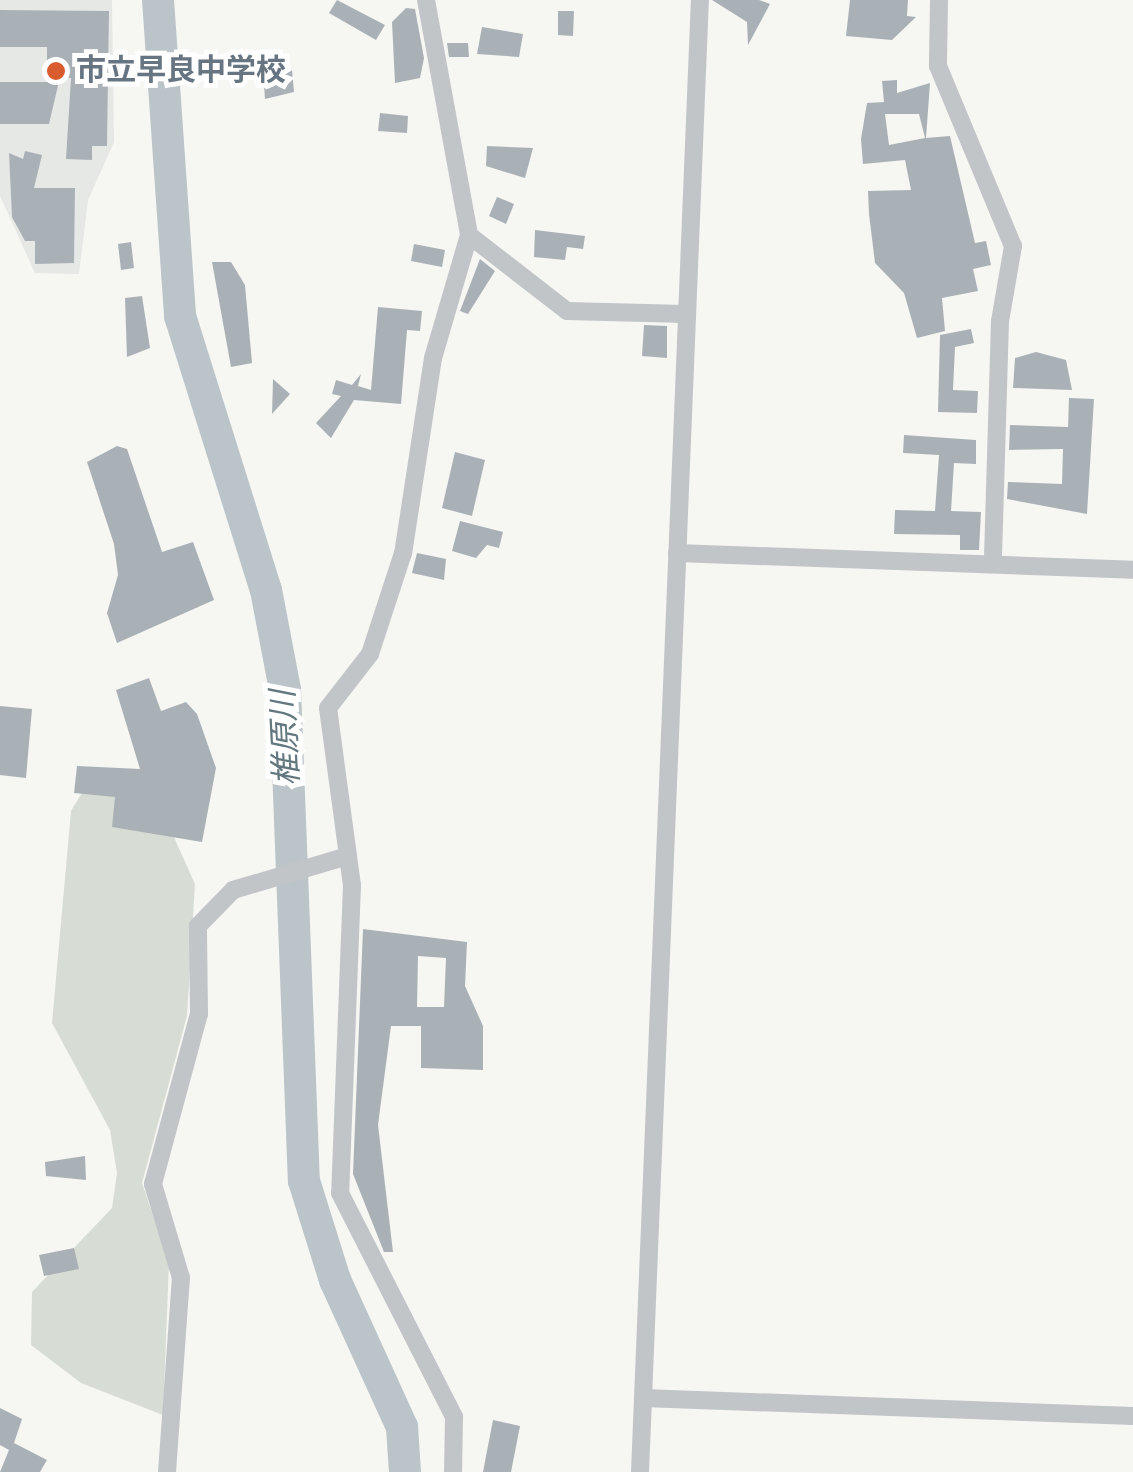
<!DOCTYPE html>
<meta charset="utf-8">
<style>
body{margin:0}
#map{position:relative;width:1133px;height:1472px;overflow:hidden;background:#f6f6f3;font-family:"Alegreya Sans","Noto Sans JP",sans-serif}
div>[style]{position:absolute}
.built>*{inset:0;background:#e6e8e6}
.green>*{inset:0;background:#d7ddd4}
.river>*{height:32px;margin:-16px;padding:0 16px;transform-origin:16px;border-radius:16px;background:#bbc5c9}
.building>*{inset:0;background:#aab1b6}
.street>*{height:18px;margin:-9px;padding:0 9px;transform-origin:9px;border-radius:9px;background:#c1c5c8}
.dots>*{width:28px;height:28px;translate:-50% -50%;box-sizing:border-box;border:5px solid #fff;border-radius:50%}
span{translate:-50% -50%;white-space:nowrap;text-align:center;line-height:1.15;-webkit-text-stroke:10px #fff;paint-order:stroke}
.poi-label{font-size:30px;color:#677582;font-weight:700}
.left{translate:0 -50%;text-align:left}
.water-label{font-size:32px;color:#63777f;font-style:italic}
</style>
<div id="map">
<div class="built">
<i style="clip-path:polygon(0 0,112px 0,114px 142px,88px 200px,79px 274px,35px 273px,0 196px)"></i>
</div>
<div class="green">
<i style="clip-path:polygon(97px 768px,168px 824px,195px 884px,187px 1016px,142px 1183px,169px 1263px,163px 1415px,81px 1383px,31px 1345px,32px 1292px,112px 1208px,117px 1173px,110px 1130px,52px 1023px,71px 811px)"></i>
</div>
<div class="river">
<i style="left:158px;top:0;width:317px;rotate:86deg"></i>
<i style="left:180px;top:316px;width:287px;rotate:72.6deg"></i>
<i style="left:266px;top:590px;width:102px;rotate:79.2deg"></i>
<i style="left:285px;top:690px;width:491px;rotate:87.8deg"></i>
<i style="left:304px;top:1181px;width:104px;rotate:72.6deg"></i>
<i style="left:335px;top:1280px;width:162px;rotate:65.5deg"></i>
<i style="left:402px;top:1427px;width:45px;rotate:86.2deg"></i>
</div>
<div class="building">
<i style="clip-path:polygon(337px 0,385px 25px,376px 40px,329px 13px)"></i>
<i style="clip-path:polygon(712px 0,759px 0,770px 4px,748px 45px,747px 22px)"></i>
<i style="clip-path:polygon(850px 0,908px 0,907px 16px,916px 17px,892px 40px,846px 36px)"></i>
<i style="clip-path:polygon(406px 8px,415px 9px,424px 58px,420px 78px,395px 83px,392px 22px)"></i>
<i style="clip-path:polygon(0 10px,109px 11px,107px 146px,92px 146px,92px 160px,66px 159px,71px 78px,60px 77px,49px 124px,0 124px,0 82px,47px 82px,47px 47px,0 47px)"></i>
<i style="clip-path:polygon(558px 11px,574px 11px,573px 36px,558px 35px)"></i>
<i style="clip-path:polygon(482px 27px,523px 34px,519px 57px,477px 54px)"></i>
<i style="clip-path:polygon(447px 43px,468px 43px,469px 57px,449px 57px)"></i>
<i style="clip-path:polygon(292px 70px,294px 92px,265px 99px,263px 72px)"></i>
<i style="clip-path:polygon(evenodd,897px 80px,897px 93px,930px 83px,926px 138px,950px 136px,975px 243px,986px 241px,991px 265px,973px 269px,978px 291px,942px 298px,945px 331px,917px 338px,904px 293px,875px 263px,869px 214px,868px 191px,911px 190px,905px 160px,863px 164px,861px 139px,867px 103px,884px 102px,882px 81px,897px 80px,885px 114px,919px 114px,925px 138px,889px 145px,885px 114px)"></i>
<i style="clip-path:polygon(380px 113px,408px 116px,407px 133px,378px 131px)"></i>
<i style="clip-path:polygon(487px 146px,533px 148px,525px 178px,486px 166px)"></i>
<i style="clip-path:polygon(25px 151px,42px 155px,34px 188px,75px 188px,74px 263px,35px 264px,35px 241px,25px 241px,12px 217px,9px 153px,23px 159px)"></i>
<i style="clip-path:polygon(497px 197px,514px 204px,506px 224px,489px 216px)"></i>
<i style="clip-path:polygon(535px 230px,585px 236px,583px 249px,567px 247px,565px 260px,534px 257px)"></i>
<i style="clip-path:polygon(131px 242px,134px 268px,121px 270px,118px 244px)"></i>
<i style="clip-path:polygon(414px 244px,445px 250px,442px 267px,411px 261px)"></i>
<i style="clip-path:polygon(480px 259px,495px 271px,468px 314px,460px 311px)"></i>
<i style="clip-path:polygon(212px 262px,231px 262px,245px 285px,252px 363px,231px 367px)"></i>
<i style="clip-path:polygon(142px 296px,150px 348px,127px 357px,125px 298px)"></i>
<i style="clip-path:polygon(378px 307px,422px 311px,420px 331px,407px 330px,401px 404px,354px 400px,331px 438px,316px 423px,341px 396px,332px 394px,336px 380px,352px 385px,361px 374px,358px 386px,371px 390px)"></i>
<i style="clip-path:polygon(644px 325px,667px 326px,667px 358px,642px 356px)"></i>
<i style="clip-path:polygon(971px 329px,974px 343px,955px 347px,953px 390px,978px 391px,977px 413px,938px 412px,940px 335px)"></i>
<i style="clip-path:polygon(1036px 352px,1066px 360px,1072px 390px,1013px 388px,1015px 358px)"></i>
<i style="clip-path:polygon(273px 379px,290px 394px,272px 414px)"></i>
<i style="clip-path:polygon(1069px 398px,1094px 399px,1087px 514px,1007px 499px,1008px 482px,1062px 484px,1063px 449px,1009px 450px,1010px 425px,1068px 427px)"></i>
<i style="clip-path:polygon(904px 435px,976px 440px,976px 464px,954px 463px,951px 511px,981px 512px,979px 550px,960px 550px,960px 535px,894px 534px,895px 510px,935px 511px,939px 455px,903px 453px)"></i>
<i style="clip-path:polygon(117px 446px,127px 449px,162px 552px,193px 542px,214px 600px,117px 643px,107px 613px,118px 575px,114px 544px,87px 462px)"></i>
<i style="clip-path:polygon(455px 452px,485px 460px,472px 516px,442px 508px)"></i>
<i style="clip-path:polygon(460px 521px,503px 532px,499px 548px,487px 545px,476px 558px,452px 551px)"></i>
<i style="clip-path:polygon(417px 553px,446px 559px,444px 580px,412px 573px)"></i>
<i style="clip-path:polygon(149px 678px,161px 711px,186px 702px,197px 714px,216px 768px,202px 842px,112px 827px,115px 797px,74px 793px,77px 766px,140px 769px,116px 690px)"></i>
<i style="clip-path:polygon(0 706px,32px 709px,26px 778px,0 775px)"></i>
<i style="clip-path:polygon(evenodd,363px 929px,467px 942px,465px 986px,483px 1026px,483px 1070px,421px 1068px,421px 1026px,391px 1026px,378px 1125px,393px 1252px,384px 1252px,353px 1174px,363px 929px,418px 956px,446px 958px,444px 1007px,417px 1007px,418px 956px)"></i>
<i style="clip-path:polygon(85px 1156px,86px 1180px,46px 1176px,45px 1162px)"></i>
<i style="clip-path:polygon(74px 1248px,79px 1269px,44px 1276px,39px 1255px)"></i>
<i style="clip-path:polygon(0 1408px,22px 1419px,14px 1443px,47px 1460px,40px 1472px,0 1472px,9px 1450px,0 1445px)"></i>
<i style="clip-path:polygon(493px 1420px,520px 1426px,511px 1472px,483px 1472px)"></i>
</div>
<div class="street">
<i style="left:426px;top:0;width:239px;rotate:79.6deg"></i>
<i style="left:469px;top:235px;width:128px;rotate:106.3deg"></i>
<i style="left:433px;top:358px;width:197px;rotate:98.7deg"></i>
<i style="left:403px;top:553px;width:106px;rotate:108.1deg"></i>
<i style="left:370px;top:654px;width:68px;rotate:127.9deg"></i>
<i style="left:328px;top:708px;width:179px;rotate:82.3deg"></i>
<i style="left:352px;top:885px;width:308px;rotate:92.2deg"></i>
<i style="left:340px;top:1193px;width:251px;rotate:63deg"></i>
<i style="left:454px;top:1417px;width:55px;rotate:91deg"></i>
<i style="left:939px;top:0;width:66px;rotate:90.9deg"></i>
<i style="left:938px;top:66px;width:195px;rotate:67.4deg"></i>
<i style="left:1013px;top:246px;width:76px;rotate:99.8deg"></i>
<i style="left:1000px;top:321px;width:243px;rotate:91.7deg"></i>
<i style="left:469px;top:235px;width:124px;rotate:37.8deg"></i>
<i style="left:567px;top:311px;width:118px;rotate:1.5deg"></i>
<i style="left:677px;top:553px;width:456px;rotate:2.1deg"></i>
<i style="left:643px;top:1398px;width:490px;rotate:2.1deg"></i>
<i style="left:167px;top:1472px;width:195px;rotate:-85.9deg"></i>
<i style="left:181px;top:1278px;width:98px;rotate:-106.6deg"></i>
<i style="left:153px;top:1184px;width:176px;rotate:-74.9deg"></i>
<i style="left:199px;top:1014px;width:88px;rotate:-90.7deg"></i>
<i style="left:198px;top:926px;width:50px;rotate:-45.8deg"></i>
<i style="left:233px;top:890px;width:120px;rotate:-16.5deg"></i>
<i style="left:640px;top:1472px;width:1473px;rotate:-87.67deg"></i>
</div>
<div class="dots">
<i style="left:56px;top:71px;background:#d95b30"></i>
</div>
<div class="poi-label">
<span class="left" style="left:76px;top:71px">市立早良中学校</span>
</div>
<div class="water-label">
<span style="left:286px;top:738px;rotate:-93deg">椎原川</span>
</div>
</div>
